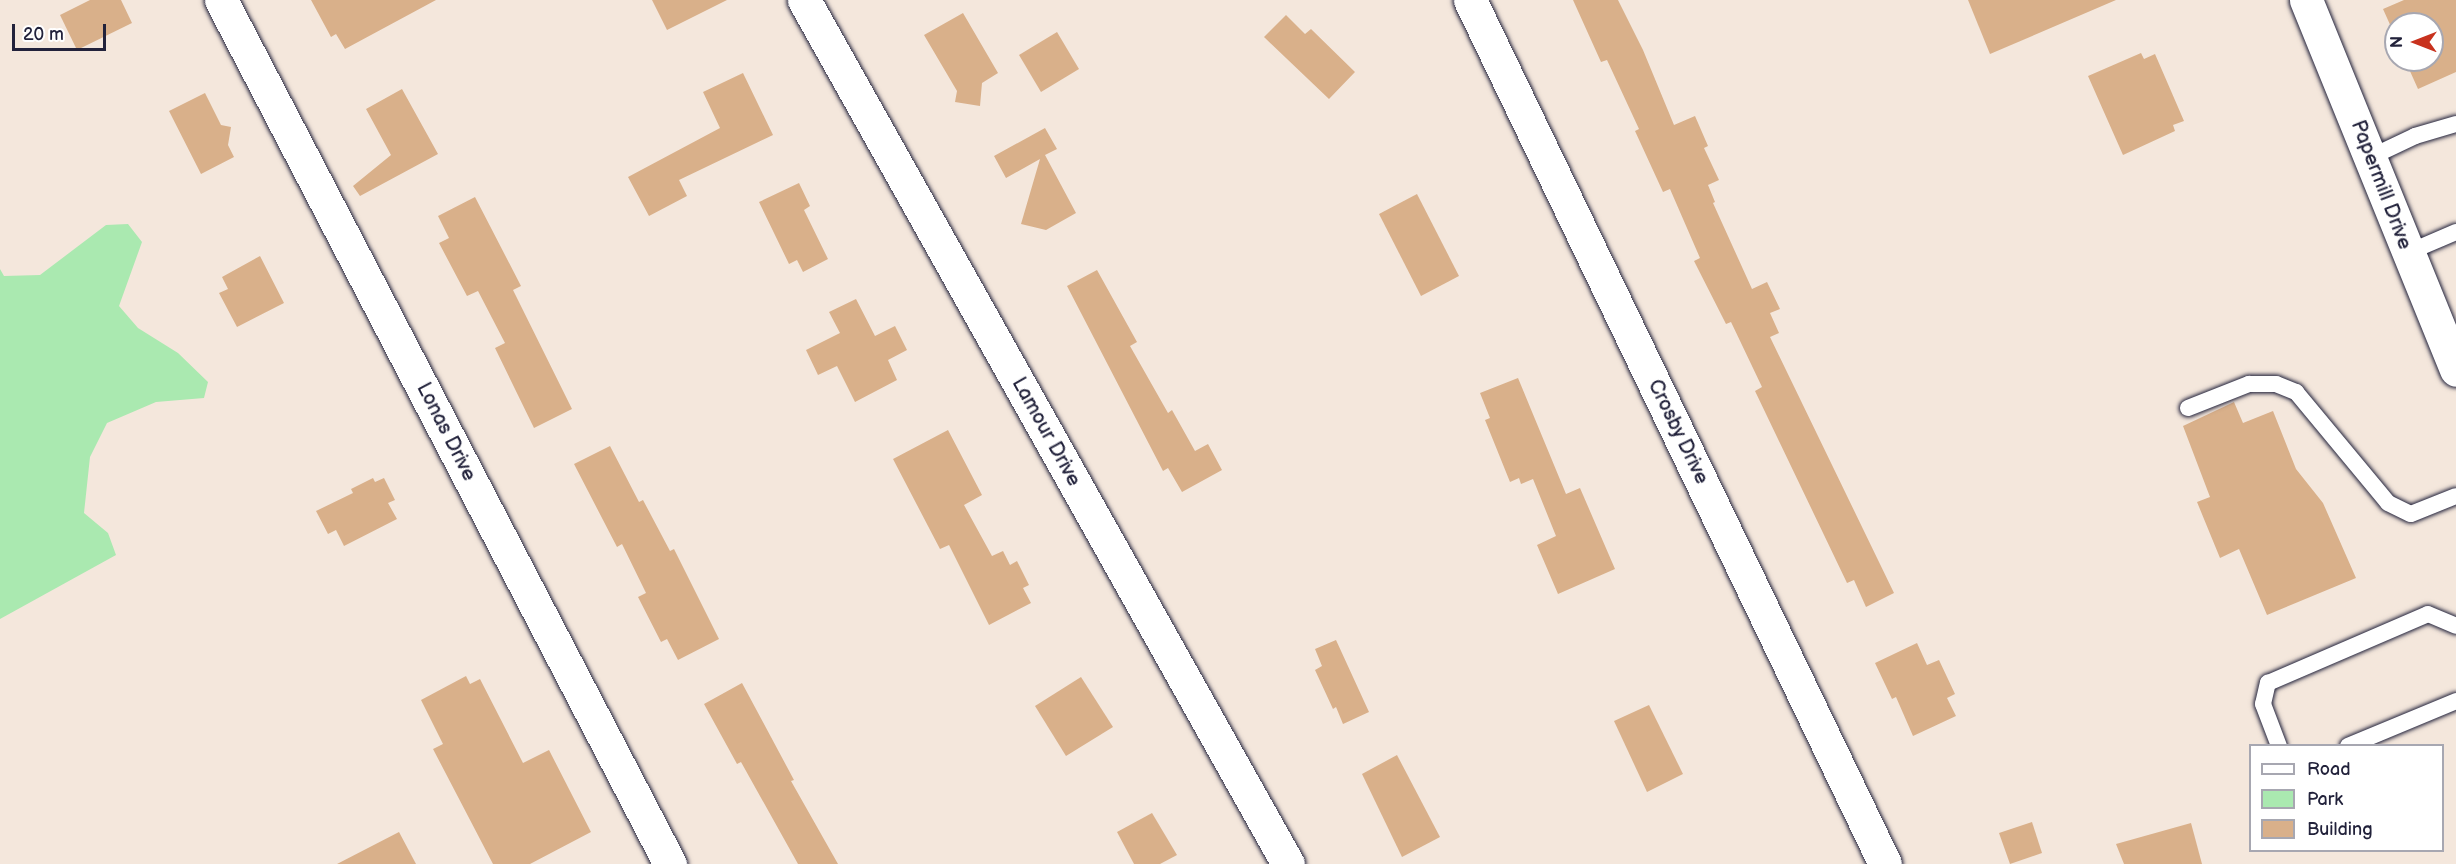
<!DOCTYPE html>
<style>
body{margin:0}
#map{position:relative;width:2456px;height:864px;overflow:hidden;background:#f4e7dc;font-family:"Balsamiq Sans",sans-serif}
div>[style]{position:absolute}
.green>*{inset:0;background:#aae9b0}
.building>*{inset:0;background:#d9b08a}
.roads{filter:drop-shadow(0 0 2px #22223b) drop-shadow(0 0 2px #22223b)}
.service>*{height:16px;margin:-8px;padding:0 8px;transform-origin:8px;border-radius:8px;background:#fff}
.minor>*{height:33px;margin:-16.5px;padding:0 16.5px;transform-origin:16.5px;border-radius:16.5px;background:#fff}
.tertiary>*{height:33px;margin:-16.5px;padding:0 16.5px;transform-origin:16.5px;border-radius:16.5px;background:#fff}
.secondary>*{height:33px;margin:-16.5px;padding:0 16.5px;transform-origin:16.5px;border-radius:16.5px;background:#fff}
span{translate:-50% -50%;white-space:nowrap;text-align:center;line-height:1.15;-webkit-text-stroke:5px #fff;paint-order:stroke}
.street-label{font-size:20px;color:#22223b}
.legend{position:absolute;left:2249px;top:744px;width:195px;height:108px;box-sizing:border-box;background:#fff;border:2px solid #a7a7b1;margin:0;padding:8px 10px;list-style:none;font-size:18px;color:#22223b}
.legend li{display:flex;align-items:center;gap:12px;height:30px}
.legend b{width:30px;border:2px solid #a7a7b1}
.north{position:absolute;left:2384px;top:12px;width:60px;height:60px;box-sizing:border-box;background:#fff;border:2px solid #a7a7b1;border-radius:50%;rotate:270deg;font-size:16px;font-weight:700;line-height:24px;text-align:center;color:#22223b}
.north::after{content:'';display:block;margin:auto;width:21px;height:27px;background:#c8321e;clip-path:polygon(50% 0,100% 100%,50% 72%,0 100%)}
.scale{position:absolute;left:12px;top:24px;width:94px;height:27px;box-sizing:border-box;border:3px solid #22223b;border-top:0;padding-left:8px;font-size:18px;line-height:21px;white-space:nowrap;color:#22223b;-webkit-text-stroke:4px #fff;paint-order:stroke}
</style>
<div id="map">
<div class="green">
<i style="clip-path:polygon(128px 224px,142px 242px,119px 306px,138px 328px,178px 353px,208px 382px,204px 398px,156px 402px,107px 423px,90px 457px,84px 513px,108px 533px,116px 555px,0 619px,0 269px,4px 276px,40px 275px,106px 225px)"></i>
</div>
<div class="building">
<i style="clip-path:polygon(90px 0,121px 0,132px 23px,77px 50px,60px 15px)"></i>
<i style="clip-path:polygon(311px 0,436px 0,345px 49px,336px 34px,331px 37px)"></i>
<i style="clip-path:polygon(652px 0,727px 0,667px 30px)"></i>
<i style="clip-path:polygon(1573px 0,1618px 0,1643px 50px,1674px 125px,1695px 116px,1708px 146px,1704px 148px,1719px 180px,1708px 185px,1715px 202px,1713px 203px,1752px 289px,1767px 282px,1780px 309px,1770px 313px,1779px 333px,1770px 337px,1894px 593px,1866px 607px,1854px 580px,1847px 583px,1755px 391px,1762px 387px,1731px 322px,1726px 324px,1694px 261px,1700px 258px,1670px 189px,1663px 192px,1635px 131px,1639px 129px,1607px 60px,1601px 62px)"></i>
<i style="clip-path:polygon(1968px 0,2116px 0,1990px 54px)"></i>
<i style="clip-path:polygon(2404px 0,2456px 0,2456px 72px,2418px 89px,2405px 60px,2432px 60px,2432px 24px,2396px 24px,2396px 38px,2383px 9px)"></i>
<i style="clip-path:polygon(963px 13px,998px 73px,982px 83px,980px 106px,955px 102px,957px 91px,924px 35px)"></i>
<i style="clip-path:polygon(1286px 15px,1305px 34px,1311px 29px,1355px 72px,1329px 99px,1264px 37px)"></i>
<i style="clip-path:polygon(1057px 32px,1079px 69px,1041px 92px,1019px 55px)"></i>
<i style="clip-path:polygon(2141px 53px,2144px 59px,2155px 54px,2184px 121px,2173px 125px,2175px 131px,2123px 155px,2088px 76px)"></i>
<i style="clip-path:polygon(743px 73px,773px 135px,679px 180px,687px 196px,649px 216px,628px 177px,720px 128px,703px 92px)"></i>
<i style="clip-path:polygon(402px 89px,438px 154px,360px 196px,353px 186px,391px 155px,366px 109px)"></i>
<i style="clip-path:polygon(205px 93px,221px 125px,231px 127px,228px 145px,234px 157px,201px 174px,169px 111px)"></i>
<i style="clip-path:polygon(1045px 128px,1057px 149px,1045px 155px,1076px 213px,1046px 230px,1021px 224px,1040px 159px,1006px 178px,994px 156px)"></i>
<i style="clip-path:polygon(799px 183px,810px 206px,804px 210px,828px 259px,803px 272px,797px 260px,789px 264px,759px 202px)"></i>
<i style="clip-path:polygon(1417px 194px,1459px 276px,1421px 296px,1379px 214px)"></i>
<i style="clip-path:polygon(475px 197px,521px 286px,513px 290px,572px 409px,534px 428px,495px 348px,505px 343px,478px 291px,467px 296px,439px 243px,449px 238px,438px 216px)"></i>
<i style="clip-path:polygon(260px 256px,284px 303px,237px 327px,219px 293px,228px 289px,222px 277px)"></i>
<i style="clip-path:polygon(1097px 270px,1137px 342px,1130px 346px,1168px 413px,1172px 410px,1195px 451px,1208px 444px,1222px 470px,1182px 492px,1168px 468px,1163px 471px,1067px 286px)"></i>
<i style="clip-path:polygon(856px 299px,875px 336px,895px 326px,907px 350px,888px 360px,897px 380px,855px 402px,837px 366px,818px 375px,806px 350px,840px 333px,829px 312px)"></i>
<i style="clip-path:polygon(1518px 378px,1566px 494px,1580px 488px,1615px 569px,1558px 594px,1537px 545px,1556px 536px,1533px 479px,1521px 484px,1519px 478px,1510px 482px,1485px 420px,1490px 418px,1480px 393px)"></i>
<i style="clip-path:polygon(2234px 402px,2243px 423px,2273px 411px,2296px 469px,2323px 503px,2356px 578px,2267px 615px,2239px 549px,2220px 558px,2197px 502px,2210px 497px,2183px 426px)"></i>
<i style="clip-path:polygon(948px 430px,982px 495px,964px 505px,992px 556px,1003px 551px,1010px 565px,1017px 561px,1029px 585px,1023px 588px,1031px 603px,989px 625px,949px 545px,940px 549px,893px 459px)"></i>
<i style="clip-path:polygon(610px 446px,639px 502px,643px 500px,670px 551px,674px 549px,719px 639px,678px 660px,667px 639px,661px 642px,638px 597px,646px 593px,622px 544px,617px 547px,574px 464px)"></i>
<i style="clip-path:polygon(373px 478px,375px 482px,384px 478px,395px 500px,388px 503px,397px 519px,344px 546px,336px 530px,328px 534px,316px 511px,353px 493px,351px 489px)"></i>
<i style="clip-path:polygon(1336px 640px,1369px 712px,1343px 724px,1336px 707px,1333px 709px,1315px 670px,1322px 666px,1315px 649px)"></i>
<i style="clip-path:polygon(1917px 643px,1927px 665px,1939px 660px,1955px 694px,1947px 698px,1956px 716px,1913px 736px,1896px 697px,1892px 699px,1875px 663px)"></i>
<i style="clip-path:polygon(466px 676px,470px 684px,480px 679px,523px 763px,549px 750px,591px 832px,530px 864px,493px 864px,433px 749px,443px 744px,421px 700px)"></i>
<i style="clip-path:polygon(1081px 677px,1113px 727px,1066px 756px,1035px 706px)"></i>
<i style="clip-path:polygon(742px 683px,794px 780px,791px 781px,838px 864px,798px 864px,741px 762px,737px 764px,704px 704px)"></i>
<i style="clip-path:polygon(1649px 705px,1683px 774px,1647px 792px,1614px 721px)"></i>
<i style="clip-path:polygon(1397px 755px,1440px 837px,1402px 857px,1362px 774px)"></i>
<i style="clip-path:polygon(1152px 813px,1177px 855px,1160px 864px,1134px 864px,1117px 832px)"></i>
<i style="clip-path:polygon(2032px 822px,2042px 853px,2010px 864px,1999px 833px)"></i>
<i style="clip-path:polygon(2191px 823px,2202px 864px,2124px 864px,2116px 844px)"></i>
<i style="clip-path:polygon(399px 832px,416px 864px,337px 864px)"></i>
</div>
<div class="roads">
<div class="service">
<i style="left:2371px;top:157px;width:49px;rotate:-25.5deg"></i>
<i style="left:2415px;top:136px;width:43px;rotate:-16.3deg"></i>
<i style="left:2407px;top:253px;width:53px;rotate:-23.2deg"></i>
<i style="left:2188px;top:408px;width:66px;rotate:-21.5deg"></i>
<i style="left:2249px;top:384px;width:27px"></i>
<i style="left:2276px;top:384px;width:22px;rotate:22deg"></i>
<i style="left:2296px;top:392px;width:144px;rotate:50.3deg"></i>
<i style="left:2388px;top:503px;width:25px;rotate:26deg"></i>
<i style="left:2411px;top:514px;width:48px;rotate:-21.8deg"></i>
<i style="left:2279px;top:746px;width:45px;rotate:-110.9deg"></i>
<i style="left:2263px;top:704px;width:22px;rotate:-77deg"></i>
<i style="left:2268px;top:683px;width:174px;rotate:-23.3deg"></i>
<i style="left:2428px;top:614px;width:30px;rotate:23deg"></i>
<i style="left:2348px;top:746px;width:117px;rotate:-22.6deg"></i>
</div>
<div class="minor">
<i style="left:804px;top:0;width:990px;rotate:60.74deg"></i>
<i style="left:1470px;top:0;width:958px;rotate:64.34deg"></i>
</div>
<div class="tertiary">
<i style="left:221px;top:0;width:974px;rotate:62.54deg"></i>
</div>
<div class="secondary">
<i style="left:2306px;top:0;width:399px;rotate:67.9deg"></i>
</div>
</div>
<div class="street-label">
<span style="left:2381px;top:185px;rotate:69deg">Papermill Drive</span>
<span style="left:446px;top:432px;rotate:63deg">Lonas Drive</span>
<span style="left:1046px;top:432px;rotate:61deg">Lamour Drive</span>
<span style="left:1678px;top:432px;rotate:64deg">Crosby Drive</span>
</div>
<ul class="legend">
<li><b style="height:8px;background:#fff"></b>Road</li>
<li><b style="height:16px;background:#aae9b0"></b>Park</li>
<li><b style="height:16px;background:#d9b08a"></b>Building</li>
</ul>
<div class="north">N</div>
<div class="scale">20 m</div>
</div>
